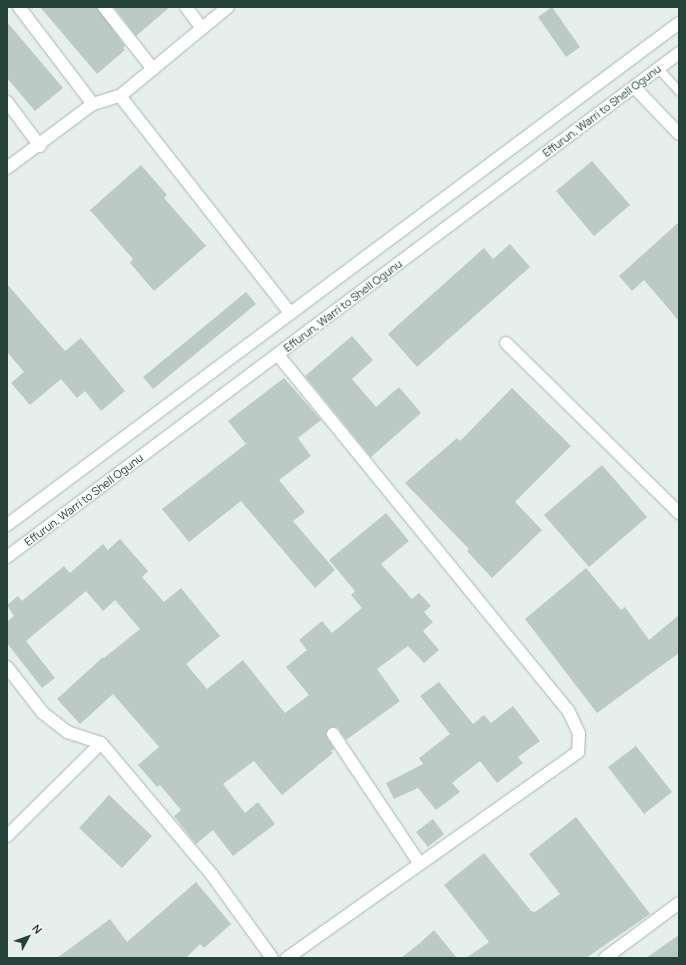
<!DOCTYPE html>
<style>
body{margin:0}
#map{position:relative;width:686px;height:965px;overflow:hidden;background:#e6efeb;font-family:Manrope,sans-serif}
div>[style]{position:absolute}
.building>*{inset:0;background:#bbcac4}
.roads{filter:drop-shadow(0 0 1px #a8b8b2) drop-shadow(0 0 1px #a8b8b2)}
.service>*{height:8px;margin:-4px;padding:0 4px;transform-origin:4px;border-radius:4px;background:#fff}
.minor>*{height:12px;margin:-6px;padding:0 6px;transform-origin:6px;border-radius:6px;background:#fff}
.tertiary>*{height:12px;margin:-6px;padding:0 6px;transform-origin:6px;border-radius:6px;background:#fff}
span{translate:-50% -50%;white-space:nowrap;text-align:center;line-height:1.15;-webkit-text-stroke:3px #f7fbf9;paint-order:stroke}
.street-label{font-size:11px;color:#24423a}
.frame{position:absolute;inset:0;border:8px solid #24423a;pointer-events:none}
.north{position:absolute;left:8px;top:917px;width:40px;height:40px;-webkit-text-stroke:3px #f7fbf9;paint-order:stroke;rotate:49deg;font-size:11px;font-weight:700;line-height:16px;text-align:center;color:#24423a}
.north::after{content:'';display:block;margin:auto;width:14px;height:18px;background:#24423a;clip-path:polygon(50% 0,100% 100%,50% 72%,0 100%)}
</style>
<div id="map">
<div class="building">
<i style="clip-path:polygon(40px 7px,97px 7px,125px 46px,123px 48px,125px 50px,97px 74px)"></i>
<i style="clip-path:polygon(114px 7px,170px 7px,136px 36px)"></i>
<i style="clip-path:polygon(552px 7px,580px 47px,566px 57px,538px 17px)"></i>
<i style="clip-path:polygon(7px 22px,63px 88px,35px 111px,7px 78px)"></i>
<i style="clip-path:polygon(592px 161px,630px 205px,594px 236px,556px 191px)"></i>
<i style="clip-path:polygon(141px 165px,167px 195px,164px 198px,206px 246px,154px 291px,130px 263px,133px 259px,90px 210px)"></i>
<i style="clip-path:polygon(679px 222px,679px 321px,644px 280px,632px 291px,619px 276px)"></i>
<i style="clip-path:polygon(510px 244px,530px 267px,417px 367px,388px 334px,484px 248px,493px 259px)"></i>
<i style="clip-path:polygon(7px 284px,65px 351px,81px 338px,125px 391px,101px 411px,85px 391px,77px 398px,61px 379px,30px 405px,11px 383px,24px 372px,7px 352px)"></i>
<i style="clip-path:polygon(246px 292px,256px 304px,153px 389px,143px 377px)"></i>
<i style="clip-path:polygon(352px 336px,373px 360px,352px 379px,376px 407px,399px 387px,421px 413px,371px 457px,305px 376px)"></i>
<i style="clip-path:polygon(284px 378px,321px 420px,298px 438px,311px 456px,279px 480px,305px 512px,293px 521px,335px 570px,315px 588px,241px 501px,189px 542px,162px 509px,246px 444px,228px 421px)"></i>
<i style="clip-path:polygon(512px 388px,571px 446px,515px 502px,542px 530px,492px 578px,467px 551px,469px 549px,405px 483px,457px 438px,460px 441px)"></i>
<i style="clip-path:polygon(602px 465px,647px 517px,589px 567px,544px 515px)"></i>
<i style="clip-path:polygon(386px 513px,409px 541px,381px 564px,412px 599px,419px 593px,431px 606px,424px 612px,433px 622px,423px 631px,439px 650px,424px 663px,408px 646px,377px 669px,400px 701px,346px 740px,337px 727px,329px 728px,326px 735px,334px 749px,331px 751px,333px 753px,282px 795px,254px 761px,223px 784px,245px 813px,258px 802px,275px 824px,233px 856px,213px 830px,196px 844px,174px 816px,181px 810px,160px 785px,157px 787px,138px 765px,159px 747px,113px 694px,80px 724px,57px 699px,103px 657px,104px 658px,140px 629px,115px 600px,103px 611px,86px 591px,26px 641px,55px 678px,42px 688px,7px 643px,7px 622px,14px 616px,7px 605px,18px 596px,22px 601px,64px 566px,70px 573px,103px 544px,108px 550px,120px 539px,148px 571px,142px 577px,164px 602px,181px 588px,220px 636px,186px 664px,207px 689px,243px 660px,285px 713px,309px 695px,286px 667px,307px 650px,299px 640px,322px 621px,332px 633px,362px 608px,351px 595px,355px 591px,329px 560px)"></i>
<i style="clip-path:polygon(586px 568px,621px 610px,625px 607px,649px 640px,679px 615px,679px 653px,597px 713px,525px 619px)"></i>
<i style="clip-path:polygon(439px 682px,473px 724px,484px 715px,491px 723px,513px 706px,540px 741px,518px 757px,523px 763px,497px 783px,480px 761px,452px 783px,460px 792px,436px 810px,418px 788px,394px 799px,386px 783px,423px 764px,419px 758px,450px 734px,420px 696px)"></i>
<i style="clip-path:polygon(636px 746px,672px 792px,644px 814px,608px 767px)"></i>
<i style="clip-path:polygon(109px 795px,152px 836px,122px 868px,79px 828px)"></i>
<i style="clip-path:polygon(576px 817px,650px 914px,586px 958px,466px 958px,489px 942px,444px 885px,484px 853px,531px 911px,535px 912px,560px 894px,529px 854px)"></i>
<i style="clip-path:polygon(433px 819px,444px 834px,428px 847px,416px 832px)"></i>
<i style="clip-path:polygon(196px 882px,231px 924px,204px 948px,200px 944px,186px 958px,57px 958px,110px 919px,127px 942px)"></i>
<i style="clip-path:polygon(434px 930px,457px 958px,401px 958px,420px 943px)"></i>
<i style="clip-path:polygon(679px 935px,679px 958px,646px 958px)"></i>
</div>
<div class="roads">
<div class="service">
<i style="left:659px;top:69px;width:30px;rotate:48deg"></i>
</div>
<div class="minor">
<i style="left:19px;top:7px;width:122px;rotate:52.7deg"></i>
<i style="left:104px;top:7px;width:79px;rotate:51.7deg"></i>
<i style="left:186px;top:7px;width:26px;rotate:53deg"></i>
<i style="left:634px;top:87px;width:65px;rotate:46.2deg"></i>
<i style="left:120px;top:96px;width:276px;rotate:51.9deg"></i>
<i style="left:7px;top:102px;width:55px;rotate:53.1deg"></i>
<i style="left:7px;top:168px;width:107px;rotate:-36.7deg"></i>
<i style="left:93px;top:104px;width:28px;rotate:-17deg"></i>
<i style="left:120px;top:96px;width:140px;rotate:-39.5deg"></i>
<i style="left:506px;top:343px;width:243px;rotate:44.5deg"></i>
<i style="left:278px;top:355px;width:458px;rotate:50.8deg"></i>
<i style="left:568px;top:710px;width:26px;rotate:65deg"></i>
<i style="left:579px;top:734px;width:18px;rotate:93deg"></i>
<i style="left:578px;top:752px;width:357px;rotate:144.7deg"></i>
<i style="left:7px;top:667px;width:58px;rotate:52deg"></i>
<i style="left:43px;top:713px;width:31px;rotate:38deg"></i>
<i style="left:67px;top:732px;width:36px;rotate:18deg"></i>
<i style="left:101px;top:743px;width:172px;rotate:49.9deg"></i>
<i style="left:212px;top:875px;width:102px;rotate:54.1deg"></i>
<i style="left:333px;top:734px;width:156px;rotate:56.2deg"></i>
<i style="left:7px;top:836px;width:132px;rotate:-44.7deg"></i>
<i style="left:605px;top:958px;width:92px;rotate:-36.6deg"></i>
</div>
<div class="tertiary">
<i style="left:7px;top:525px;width:839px;rotate:-36.76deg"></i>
<i style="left:7px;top:557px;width:840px;rotate:-36.87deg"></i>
</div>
</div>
<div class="street-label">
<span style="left:602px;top:111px;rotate:-37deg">Effurun, Warri to Shell Ogunu</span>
<span style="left:343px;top:306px;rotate:-37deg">Effurun, Warri to Shell Ogunu</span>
<span style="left:84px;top:500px;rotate:-37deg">Effurun, Warri to Shell Ogunu</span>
</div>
<div class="frame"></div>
<div class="north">N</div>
</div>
